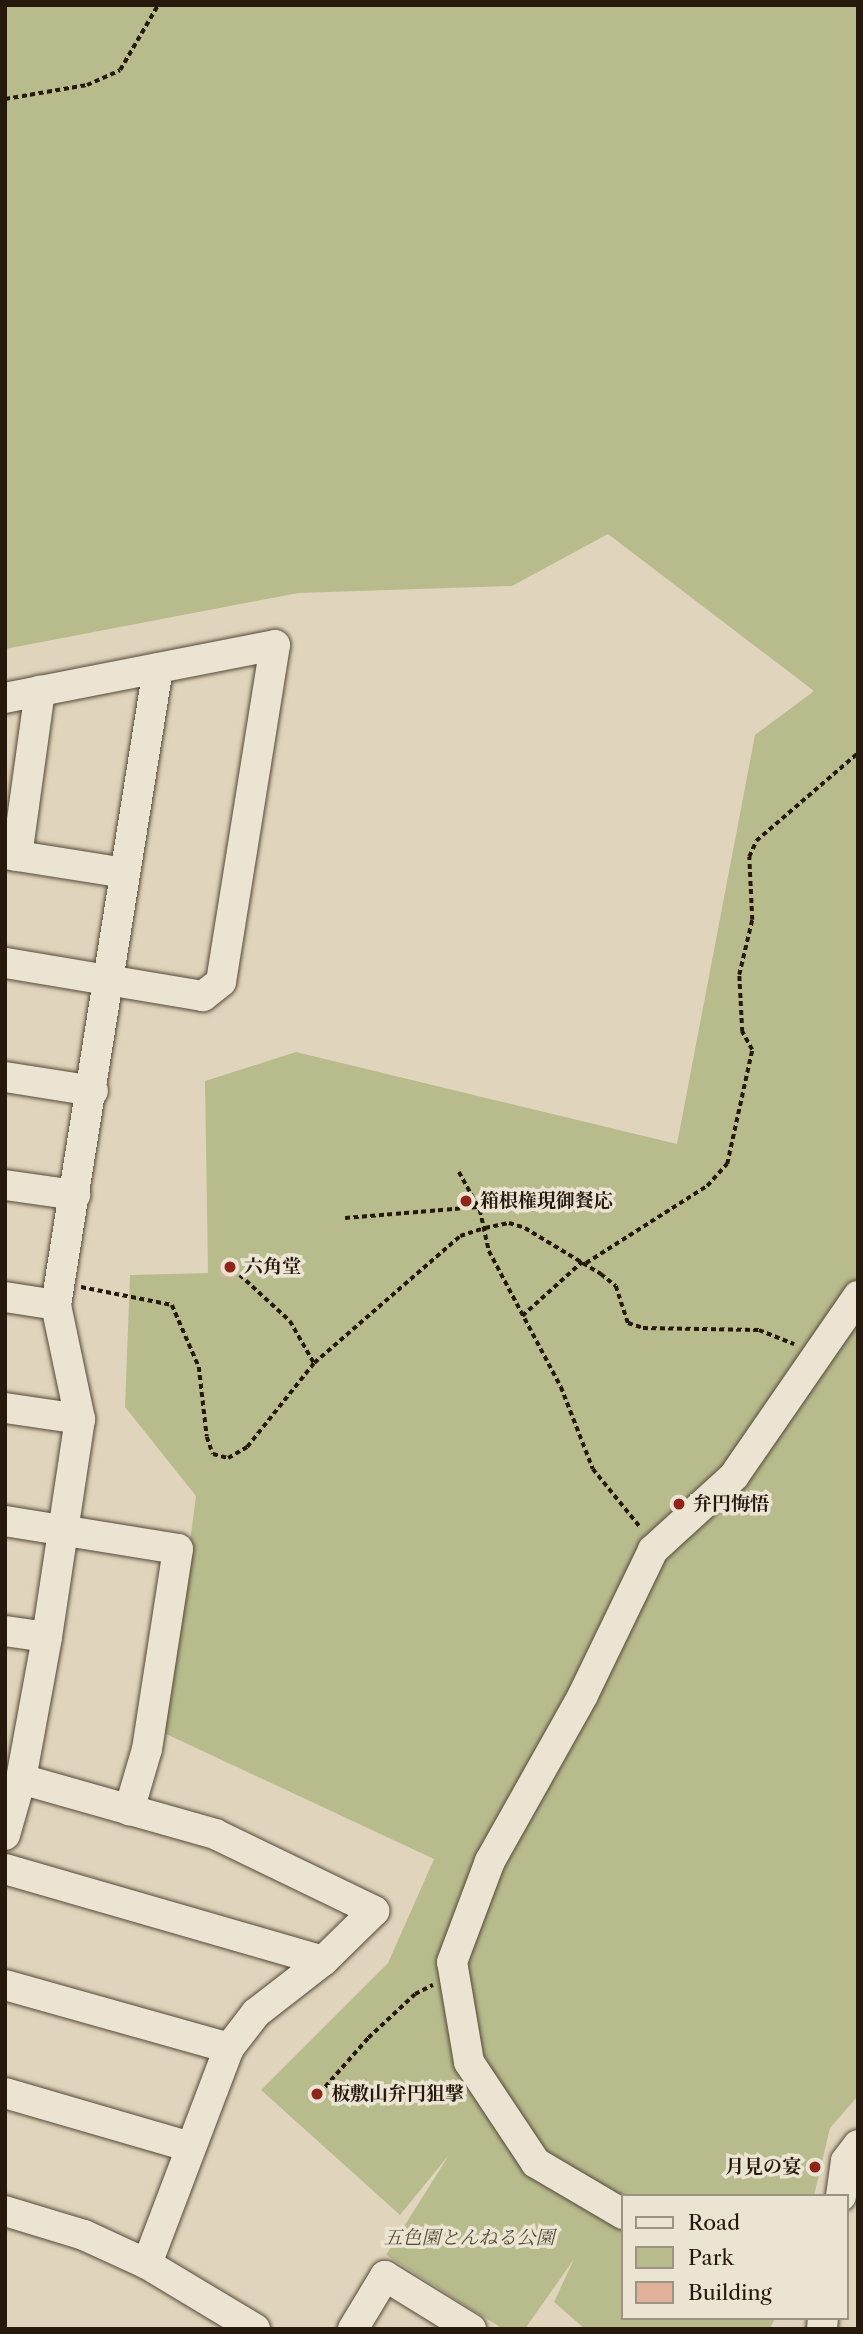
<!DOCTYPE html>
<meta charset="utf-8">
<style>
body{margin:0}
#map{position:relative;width:863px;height:2334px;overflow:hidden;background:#e0d5bc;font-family:"Libre Caslon Text","Noto Serif JP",serif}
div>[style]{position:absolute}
.green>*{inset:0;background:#b8bc8d}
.building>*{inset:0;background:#e0b09b}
.path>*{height:3.5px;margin-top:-1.75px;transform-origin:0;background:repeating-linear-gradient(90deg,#26190c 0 5px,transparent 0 8.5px)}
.roads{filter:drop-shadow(0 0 2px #544838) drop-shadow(0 0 2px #544838)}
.minor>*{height:30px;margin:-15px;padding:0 15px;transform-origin:15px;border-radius:15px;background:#ebe4d3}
.dots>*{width:19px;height:19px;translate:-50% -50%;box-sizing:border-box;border:4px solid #ebe4d3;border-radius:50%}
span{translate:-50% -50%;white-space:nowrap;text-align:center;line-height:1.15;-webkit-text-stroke:7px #ebe4d3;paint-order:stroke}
.poi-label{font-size:19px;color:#26190c;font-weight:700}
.left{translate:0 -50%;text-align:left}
.right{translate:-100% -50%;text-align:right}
.park-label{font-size:19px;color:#524a33;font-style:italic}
.frame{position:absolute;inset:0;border:7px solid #26190c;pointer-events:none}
.legend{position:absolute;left:621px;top:2194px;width:228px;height:126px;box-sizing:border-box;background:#ebe4d3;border:2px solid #9c9383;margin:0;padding:9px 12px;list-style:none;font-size:21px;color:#26190c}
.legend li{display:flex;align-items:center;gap:14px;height:35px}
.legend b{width:35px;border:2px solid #9c9383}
</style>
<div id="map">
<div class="green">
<i style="clip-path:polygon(5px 5px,858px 5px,858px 2096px,830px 2128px,814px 2196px,623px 2196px,623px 2318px,775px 2318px,770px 2329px,585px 2329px,554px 2302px,574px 2259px,525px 2329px,503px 2329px,386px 2255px,449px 2155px,400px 2215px,261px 2090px,388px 1963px,434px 1859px,164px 1733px,196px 1496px,125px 1407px,130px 1275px,208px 1273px,205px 1081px,296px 1052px,677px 1144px,755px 735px,814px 691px,608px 534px,512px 586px,298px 593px,5px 649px)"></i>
</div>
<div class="building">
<i style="clip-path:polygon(227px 1257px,238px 1260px,239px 1271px,232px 1278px,221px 1276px,220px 1264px)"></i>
</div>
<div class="path">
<i style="left:5px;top:99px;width:83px;rotate:-9.7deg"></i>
<i style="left:87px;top:85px;width:36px;rotate:-24deg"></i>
<i style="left:120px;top:70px;width:75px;rotate:-59.7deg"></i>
<i style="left:459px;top:1172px;width:43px;rotate:61.1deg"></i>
<i style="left:480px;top:1210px;width:42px;rotate:77.6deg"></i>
<i style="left:489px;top:1251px;width:154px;rotate:62.1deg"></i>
<i style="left:561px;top:1387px;width:88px;rotate:68.7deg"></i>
<i style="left:593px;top:1469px;width:76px;rotate:50.9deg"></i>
<i style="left:345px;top:1218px;width:133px;rotate:-4.7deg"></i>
<i style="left:586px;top:1263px;width:143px;rotate:-32.5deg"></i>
<i style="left:707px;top:1186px;width:30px;rotate:-48deg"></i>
<i style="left:727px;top:1164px;width:117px;rotate:-77.6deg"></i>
<i style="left:752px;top:1050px;width:21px;rotate:-119deg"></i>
<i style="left:742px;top:1032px;width:57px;rotate:-93deg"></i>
<i style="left:739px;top:975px;width:57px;rotate:-76.7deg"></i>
<i style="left:752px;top:920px;width:63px;rotate:-92.7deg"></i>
<i style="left:749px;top:857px;width:17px;rotate:-66deg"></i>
<i style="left:756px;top:841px;width:135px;rotate:-40.8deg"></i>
<i style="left:240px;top:1275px;width:68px;rotate:42.6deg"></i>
<i style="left:290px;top:1321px;width:48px;rotate:60.3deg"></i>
<i style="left:81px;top:1287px;width:93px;rotate:11.2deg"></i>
<i style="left:172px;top:1305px;width:68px;rotate:66.5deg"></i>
<i style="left:199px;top:1367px;width:70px;rotate:83.5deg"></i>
<i style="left:207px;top:1437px;width:18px;rotate:71deg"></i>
<i style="left:213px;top:1454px;width:16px;rotate:15deg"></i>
<i style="left:228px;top:1458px;width:22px;rotate:-30deg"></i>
<i style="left:247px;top:1447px;width:107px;rotate:-51.4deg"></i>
<i style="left:314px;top:1363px;width:194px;rotate:-41deg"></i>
<i style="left:460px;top:1236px;width:26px;rotate:-18deg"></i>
<i style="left:485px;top:1228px;width:25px;rotate:-12deg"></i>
<i style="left:509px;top:1223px;width:17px;rotate:17deg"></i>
<i style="left:525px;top:1228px;width:89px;rotate:31.2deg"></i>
<i style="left:601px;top:1274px;width:19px;rotate:39deg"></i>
<i style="left:616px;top:1286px;width:39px;rotate:72deg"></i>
<i style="left:628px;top:1323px;width:16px;rotate:18deg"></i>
<i style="left:643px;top:1328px;width:116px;rotate:1deg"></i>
<i style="left:759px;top:1330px;width:38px;rotate:22deg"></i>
<i style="left:522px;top:1316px;width:81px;rotate:-42deg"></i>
<i style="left:325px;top:2087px;width:65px;rotate:-48.7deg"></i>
<i style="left:368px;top:2038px;width:64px;rotate:-43.1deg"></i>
<i style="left:415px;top:1994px;width:20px;rotate:-27deg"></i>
</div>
<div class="roads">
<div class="minor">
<i style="left:5px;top:698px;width:275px;rotate:-11.1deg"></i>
<i style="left:275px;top:645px;width:341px;rotate:99.1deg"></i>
<i style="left:221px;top:982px;width:23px;rotate:142deg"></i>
<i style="left:203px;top:996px;width:201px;rotate:-170.5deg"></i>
<i style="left:5px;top:854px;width:121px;rotate:9deg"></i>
<i style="left:17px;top:856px;width:167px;rotate:-82.1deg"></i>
<i style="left:5px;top:1077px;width:89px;rotate:9deg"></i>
<i style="left:5px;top:1185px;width:71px;rotate:8.1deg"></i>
<i style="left:5px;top:1297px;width:52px;rotate:8.9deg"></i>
<i style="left:5px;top:1408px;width:76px;rotate:8.3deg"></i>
<i style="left:5px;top:1521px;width:175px;rotate:9.2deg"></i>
<i style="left:178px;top:1549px;width:202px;rotate:98.8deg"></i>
<i style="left:147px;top:1749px;width:64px;rotate:106.4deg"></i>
<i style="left:5px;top:1631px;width:42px;rotate:8.1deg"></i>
<i style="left:21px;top:1779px;width:202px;rotate:15.8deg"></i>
<i style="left:215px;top:1834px;width:177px;rotate:25.8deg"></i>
<i style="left:374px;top:1911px;width:71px;rotate:135.6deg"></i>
<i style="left:323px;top:1961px;width:85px;rotate:142.2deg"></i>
<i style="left:256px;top:2013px;width:44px;rotate:127.6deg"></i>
<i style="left:229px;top:2048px;width:231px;rotate:110.8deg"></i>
<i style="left:5px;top:1835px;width:58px;rotate:-74.1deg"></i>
<i style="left:21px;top:1779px;width:144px;rotate:-79.6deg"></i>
<i style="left:47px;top:1637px;width:220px;rotate:-81.4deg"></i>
<i style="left:80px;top:1419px;width:116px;rotate:-101.9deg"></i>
<i style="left:56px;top:1305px;width:645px;rotate:-80.9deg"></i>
<i style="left:5px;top:1869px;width:331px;rotate:16.1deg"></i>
<i style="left:5px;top:1985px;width:233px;rotate:15.7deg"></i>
<i style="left:5px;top:2093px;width:191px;rotate:16.2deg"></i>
<i style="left:841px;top:2196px;width:35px;rotate:-82deg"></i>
<i style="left:846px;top:2161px;width:20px;rotate:-53deg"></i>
<i style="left:5px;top:2211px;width:83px;rotate:16.9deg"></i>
<i style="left:84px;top:2235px;width:69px;rotate:24.7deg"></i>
<i style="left:147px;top:2264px;width:126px;rotate:31deg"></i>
<i style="left:623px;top:2214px;width:101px;rotate:-149.6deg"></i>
<i style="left:536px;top:2163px;width:121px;rotate:-123.6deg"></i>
<i style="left:469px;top:2062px;width:101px;rotate:-99.6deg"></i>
<i style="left:452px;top:1962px;width:108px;rotate:-69.4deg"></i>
<i style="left:490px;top:1861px;width:190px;rotate:-60.7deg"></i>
<i style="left:583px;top:1695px;width:161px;rotate:-64.2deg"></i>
<i style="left:653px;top:1550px;width:110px;rotate:-42.4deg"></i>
<i style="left:734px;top:1476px;width:219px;rotate:-55.4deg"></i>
<i style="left:353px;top:2329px;width:62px;rotate:-58.9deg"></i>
<i style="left:385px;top:2276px;width:101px;rotate:31.6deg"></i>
<i style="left:822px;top:2329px;width:11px;rotate:-85deg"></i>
</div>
</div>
<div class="dots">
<i style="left:466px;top:1201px;background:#8f2418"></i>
<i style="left:230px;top:1267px;background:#8f2418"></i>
<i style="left:679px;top:1504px;background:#8f2418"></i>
<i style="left:317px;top:2094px;background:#8f2418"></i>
<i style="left:815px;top:2167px;background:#8f2418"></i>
</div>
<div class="poi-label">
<span class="left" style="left:480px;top:1201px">箱根権現御餐応</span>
<span class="left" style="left:244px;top:1267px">六角堂</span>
<span class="left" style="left:693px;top:1504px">弁円悔悟</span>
<span class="left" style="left:331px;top:2094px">板敷山弁円狙撃</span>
<span class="right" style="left:801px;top:2167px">月見の宴</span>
</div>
<div class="park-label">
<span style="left:469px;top:2238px">五色園とんねる公園</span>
</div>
<div class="frame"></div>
<ul class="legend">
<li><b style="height:9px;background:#ebe4d3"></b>Road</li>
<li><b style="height:19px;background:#b8bc8d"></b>Park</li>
<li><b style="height:19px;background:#e0b09b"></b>Building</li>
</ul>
</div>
